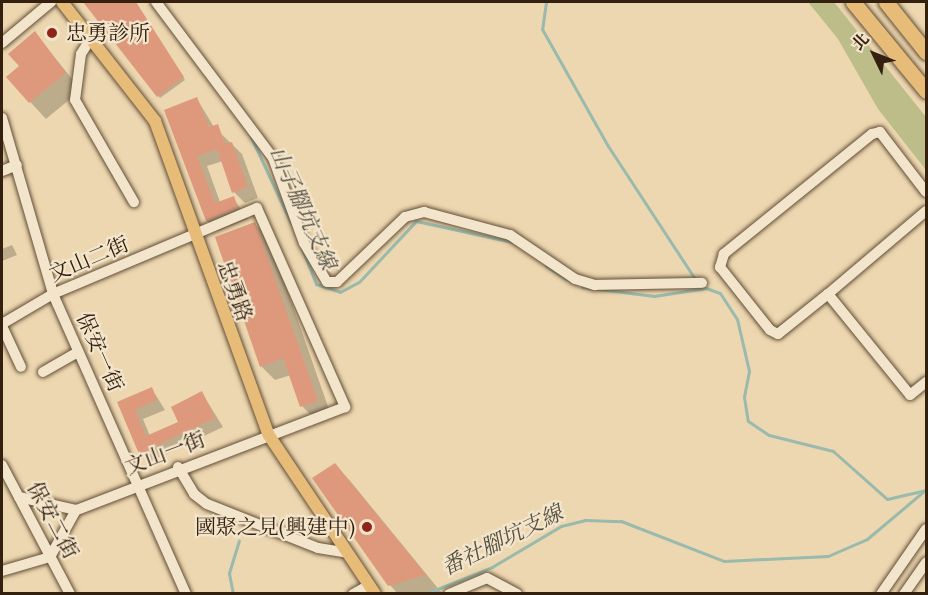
<!DOCTYPE html>
<meta charset="utf-8">
<style>
body{margin:0}
#map{position:relative;width:928px;height:595px;overflow:hidden;background:#edd7b0;font-family:"EB Garamond","Noto Serif TC",serif}
div>[style]{position:absolute}
.green>*{inset:0;background:#bcbd88}
.shadow>*{inset:0;background:#0003}
.stream>*{height:3px;margin:-1.5px;padding:0 1.5px;transform-origin:1.5px;border-radius:1.5px;background:#99baac}
.building>*{inset:0;background:#de997d}
.roads{filter:drop-shadow(0 0 2px #624e37) drop-shadow(0 0 2px #624e37)}
.minor>*{height:10px;margin:-5px;padding:0 5px;transform-origin:5px;border-radius:5px;background:#f3e5cc}
.major>*{height:12px;margin:-6px;padding:0 6px;transform-origin:6px;border-radius:6px;background:#e6bc78}
.highway>*{height:15px;margin:-7.5px;padding:0 7.5px;transform-origin:7.5px;border-radius:7.5px;background:#e6bc78}
.dots>*{width:16px;height:16px;translate:-50% -50%;box-sizing:border-box;border:3px solid #f3e5cc;border-radius:50%}
span{translate:-50% -50%;white-space:nowrap;text-align:center;line-height:1.15;-webkit-text-stroke:4.5px #f3e5cc;paint-order:stroke}
.poi-label{font-size:21px;color:#33200f}
.left{translate:0 -50%;text-align:left}
.right{translate:-100% -50%;text-align:right}
.street-label{font-size:21px;color:#33200f}
.water-label{font-size:22px;color:#524e3e;font-style:italic}
.frame{position:absolute;inset:0;border:3px solid #33200f;pointer-events:none}
.north{position:absolute;left:844px;top:24px;width:60px;height:60px;-webkit-text-stroke:4px #f3e5cc;paint-order:stroke;rotate:313deg;font-size:16px;font-weight:700;line-height:24px;text-align:center;color:#33200f}
.north::after{content:'';display:block;margin:auto;width:21px;height:27px;background:#33200f;clip-path:polygon(50% 0,100% 100%,50% 72%,0 100%)}
</style>
<div id="map">
<div class="green">
<i style="clip-path:polygon(808px 2px,834px 2px,926px 117px,926px 170px,878px 109px,838px 39px)"></i>
</div>
<div class="shadow">
<i style="clip-path:polygon(85px 2px,135px 2px,185px 80px,160px 98px)"></i>
<i style="clip-path:polygon(35px 33px,81px 90px,46px 119px,8px 78px,21px 67px)"></i>
<i style="clip-path:polygon(197px 99px,214px 127px,242px 154px,258px 198px,245px 203px,234px 192px,223px 161px,207px 166px,220px 202px,233px 198px,248px 219px,218px 231px,207px 221px,166px 111px)"></i>
<i style="clip-path:polygon(255px 224px,269px 238px,331px 415px,316px 420px,302px 406px,291px 375px,275px 380px,261px 366px)"></i>
<i style="clip-path:polygon(12px 245px,17px 255px,2px 261px,2px 249px)"></i>
<i style="clip-path:polygon(152px 389px,165px 410px,143px 419px,150px 436px,180px 423px,202px 393px,223px 427px,149px 462px,119px 403px)"></i>
<i style="clip-path:polygon(335px 465px,351px 482px,441px 592px,398px 594px,390px 585px)"></i>
</div>
<div class="stream">
<i style="left:546px;top:2px;width:27px;rotate:98deg"></i>
<i style="left:542px;top:29px;width:134px;rotate:60.6deg"></i>
<i style="left:608px;top:146px;width:159px;rotate:56.8deg"></i>
<i style="left:251px;top:137px;width:95px;rotate:65.1deg"></i>
<i style="left:302px;top:249px;width:38px;rotate:68deg"></i>
<i style="left:316px;top:284px;width:25px;rotate:18deg"></i>
<i style="left:340px;top:292px;width:21px;rotate:-28deg"></i>
<i style="left:359px;top:282px;width:83px;rotate:-46.9deg"></i>
<i style="left:416px;top:221px;width:98px;rotate:12.3deg"></i>
<i style="left:546px;top:266px;width:24px;rotate:33deg"></i>
<i style="left:582px;top:287px;width:73px;rotate:7.1deg"></i>
<i style="left:654px;top:296px;width:53px;rotate:-8.7deg"></i>
<i style="left:706px;top:288px;width:15px;rotate:20deg"></i>
<i style="left:720px;top:293px;width:31px;rotate:57deg"></i>
<i style="left:737px;top:319px;width:53px;rotate:77deg"></i>
<i style="left:749px;top:371px;width:26px;rotate:101deg"></i>
<i style="left:744px;top:397px;width:24px;rotate:81deg"></i>
<i style="left:748px;top:421px;width:25px;rotate:34deg"></i>
<i style="left:769px;top:435px;width:66px;rotate:14deg"></i>
<i style="left:833px;top:451px;width:72px;rotate:41.6deg"></i>
<i style="left:887px;top:499px;width:40px;rotate:-13deg"></i>
<i style="left:233px;top:594px;width:21px;rotate:-101deg"></i>
<i style="left:229px;top:573px;width:34px;rotate:-73deg"></i>
<i style="left:425px;top:594px;width:72px;rotate:-21.9deg"></i>
<i style="left:492px;top:567px;width:80px;rotate:-30.7deg"></i>
<i style="left:561px;top:526px;width:25px;rotate:-14deg"></i>
<i style="left:585px;top:520px;width:36px;rotate:2deg"></i>
<i style="left:621px;top:521px;width:110px;rotate:21.2deg"></i>
<i style="left:724px;top:561px;width:104px;rotate:-2.8deg"></i>
<i style="left:828px;top:556px;width:43px;rotate:-23.6deg"></i>
<i style="left:867px;top:539px;width:75px;rotate:-40.1deg"></i>
</div>
<div class="building">
<i style="clip-path:polygon(83px 2px,136px 2px,184px 77px,157px 97px)"></i>
<i style="clip-path:polygon(35px 31px,66px 73px,29px 103px,6px 77px,19px 66px,8px 54px)"></i>
<i style="clip-path:polygon(197px 97px,209px 127px,218px 124px,225px 144px,232px 142px,248px 187px,232px 193px,217px 149px,197px 156px,215px 203px,234px 196px,238px 208px,206px 221px,164px 110px)"></i>
<i style="clip-path:polygon(255px 222px,318px 401px,300px 407px,283px 358px,260px 367px,215px 237px)"></i>
<i style="clip-path:polygon(152px 387px,157px 400px,135px 410px,146px 436px,178px 422px,171px 407px,202px 391px,215px 418px,139px 454px,117px 402px)"></i>
<i style="clip-path:polygon(335px 463px,426px 575px,388px 586px,312px 478px)"></i>
</div>
<div class="roads">
<div class="minor">
<i style="left:156px;top:2px;width:195px;rotate:53.1deg"></i>
<i style="left:273px;top:158px;width:90px;rotate:70deg"></i>
<i style="left:304px;top:243px;width:45px;rotate:59.5deg"></i>
<i style="left:327px;top:282px;width:10px"></i>
<i style="left:337px;top:282px;width:94px;rotate:-43.7deg"></i>
<i style="left:405px;top:217px;width:20px;rotate:-15deg"></i>
<i style="left:424px;top:212px;width:89px;rotate:15deg"></i>
<i style="left:510px;top:235px;width:78px;rotate:34.1deg"></i>
<i style="left:575px;top:279px;width:21px;rotate:17deg"></i>
<i style="left:595px;top:285px;width:107px;rotate:-1.1deg"></i>
<i style="left:91px;top:38px;width:19px;rotate:122deg"></i>
<i style="left:81px;top:54px;width:46px;rotate:97.4deg"></i>
<i style="left:75px;top:100px;width:118px;rotate:60deg"></i>
<i style="left:2px;top:43px;width:64px;rotate:-39.9deg"></i>
<i style="left:2px;top:118px;width:183px;rotate:73.8deg"></i>
<i style="left:53px;top:294px;width:328px;rotate:66.1deg"></i>
<i style="left:2px;top:171px;width:16px;rotate:-22deg"></i>
<i style="left:926px;top:192px;width:76px;rotate:-127.5deg"></i>
<i style="left:880px;top:132px;width:8px;rotate:166deg"></i>
<i style="left:872px;top:134px;width:191px;rotate:141deg"></i>
<i style="left:724px;top:254px;width:14px;rotate:107deg"></i>
<i style="left:720px;top:267px;width:80px;rotate:51.6deg"></i>
<i style="left:770px;top:330px;width:9px;rotate:27deg"></i>
<i style="left:778px;top:334px;width:64px;rotate:-38.7deg"></i>
<i style="left:828px;top:294px;width:130px;rotate:50.9deg"></i>
<i style="left:910px;top:395px;width:21px;rotate:-39deg"></i>
<i style="left:828px;top:294px;width:128px;rotate:-40.3deg"></i>
<i style="left:2px;top:324px;width:59px;rotate:-30.5deg"></i>
<i style="left:53px;top:294px;width:221px;rotate:-22.9deg"></i>
<i style="left:257px;top:208px;width:218px;rotate:66.1deg"></i>
<i style="left:345px;top:407px;width:288px;rotate:159deg"></i>
<i style="left:2px;top:326px;width:45px;rotate:65.1deg"></i>
<i style="left:43px;top:372px;width:40px;rotate:-29.7deg"></i>
<i style="left:2px;top:465px;width:146px;rotate:62.2deg"></i>
<i style="left:178px;top:467px;width:31px;rotate:59deg"></i>
<i style="left:194px;top:494px;width:16px;rotate:38deg"></i>
<i style="left:207px;top:504px;width:119px;rotate:21.6deg"></i>
<i style="left:318px;top:548px;width:30px;rotate:9deg"></i>
<i style="left:19px;top:497px;width:58px;rotate:12.8deg"></i>
<i style="left:2px;top:571px;width:50px;rotate:-16.3deg"></i>
<i style="left:50px;top:557px;width:54px;rotate:-61deg"></i>
<i style="left:353px;top:594px;width:18px;rotate:-29deg"></i>
<i style="left:449px;top:594px;width:41px;rotate:-22.8deg"></i>
<i style="left:487px;top:578px;width:34px;rotate:28deg"></i>
<i style="left:881px;top:594px;width:79px;rotate:-55.3deg"></i>
<i style="left:904px;top:594px;width:39px;rotate:-55deg"></i>
</div>
<div class="major">
<i style="left:62px;top:2px;width:151px;rotate:52deg"></i>
<i style="left:155px;top:121px;width:333px;rotate:70.1deg"></i>
<i style="left:268px;top:434px;width:192px;rotate:56.2deg"></i>
</div>
<div class="highway">
<i style="left:853px;top:2px;width:115px;rotate:50.6deg"></i>
<i style="left:886px;top:2px;width:64px;rotate:51.3deg"></i>
</div>
</div>
<div class="dots">
<i style="left:52px;top:33px;background:#8f2418"></i>
<i style="left:367px;top:527px;background:#8f2418"></i>
</div>
<div class="poi-label">
<span class="left" style="left:66px;top:33px">忠勇診所</span>
<span class="right" style="left:355px;top:527px">國聚之見(興建中)</span>
</div>
<div class="street-label">
<span style="left:89px;top:259px;rotate:-23deg">文山二街</span>
<span style="left:235px;top:291px;rotate:70deg">忠勇路</span>
<span style="left:100px;top:352px;rotate:66deg">保安一街</span>
<span style="left:165px;top:453px;rotate:-21deg">文山一街</span>
<span style="left:53px;top:520px;rotate:62deg">保安二街</span>
</div>
<div class="water-label">
<span style="left:303px;top:208px;rotate:66deg">山子腳坑支線</span>
<span style="left:502px;top:540px;rotate:-26deg">番社腳坑支線</span>
</div>
<div class="frame"></div>
<div class="north">北</div>
</div>
